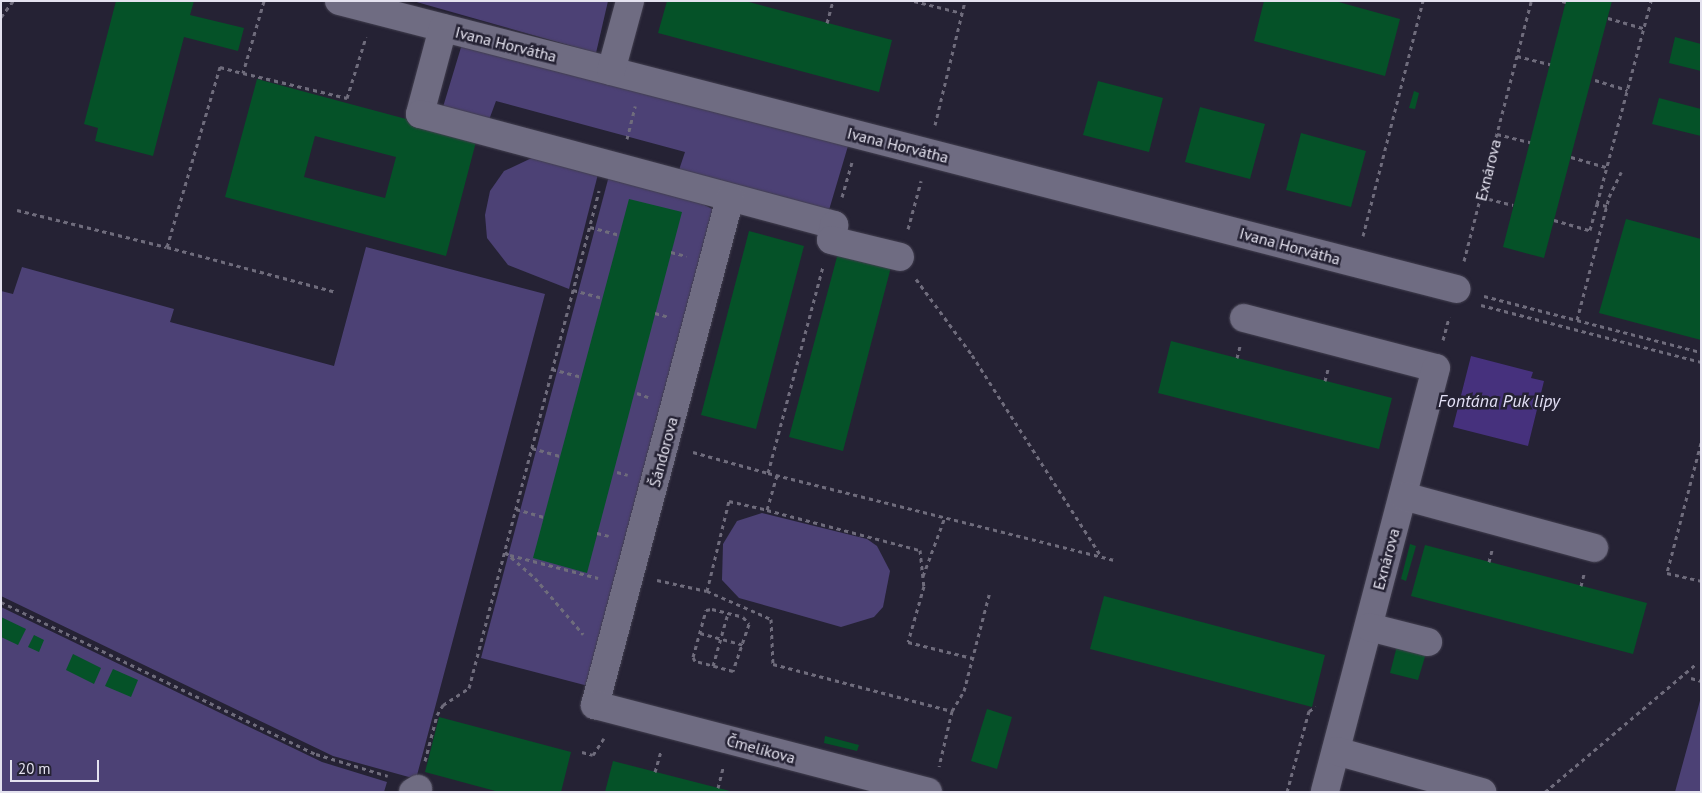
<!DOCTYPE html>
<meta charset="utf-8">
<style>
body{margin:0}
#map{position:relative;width:1702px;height:793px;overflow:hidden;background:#252234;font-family:"PT Sans",sans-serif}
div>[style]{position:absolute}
.green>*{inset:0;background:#4c4175}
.water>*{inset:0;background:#46317d}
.building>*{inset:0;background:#055228}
.path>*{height:3px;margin-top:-1.5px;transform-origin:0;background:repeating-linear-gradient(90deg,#6f6c7c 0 4px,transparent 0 8px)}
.roads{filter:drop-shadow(0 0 1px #423f4f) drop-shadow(0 0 1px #423f4f)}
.minor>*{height:28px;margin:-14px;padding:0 14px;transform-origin:14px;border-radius:14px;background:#6f6c82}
span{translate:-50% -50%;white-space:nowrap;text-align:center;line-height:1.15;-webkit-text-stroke:5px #252234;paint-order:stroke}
.street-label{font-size:16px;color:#e4e2ef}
.water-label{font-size:18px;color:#e3e0f6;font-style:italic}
.frame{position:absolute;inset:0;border:2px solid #e4e2ef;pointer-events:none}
.scale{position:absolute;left:10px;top:760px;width:89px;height:22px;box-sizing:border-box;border:2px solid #e4e2ef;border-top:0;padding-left:6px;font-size:15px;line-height:18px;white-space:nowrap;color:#e4e2ef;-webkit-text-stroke:4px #252234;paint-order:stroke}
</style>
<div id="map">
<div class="green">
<i style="clip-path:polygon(413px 1px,608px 1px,596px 53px)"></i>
<i style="clip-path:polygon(462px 44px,848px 146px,829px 210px,679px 170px,685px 152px,496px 101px,489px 120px,443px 107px)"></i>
<i style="clip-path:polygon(536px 156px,599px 170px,569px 289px,508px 265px,487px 238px,485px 215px,490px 191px,504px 171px)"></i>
<i style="clip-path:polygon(610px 172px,674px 189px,718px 212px,592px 687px,481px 658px)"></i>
<i style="clip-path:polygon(366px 247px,545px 294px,416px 779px,333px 756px,1px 596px,1px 291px,13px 294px,22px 267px,174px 309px,170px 322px,334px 366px)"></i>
<i style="clip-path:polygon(762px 513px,867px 539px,877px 546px,890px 571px,883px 607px,874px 617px,841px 627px,739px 598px,722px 580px,723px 544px,737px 521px)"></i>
<i style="clip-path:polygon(1px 607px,322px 762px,387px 782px,384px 792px,1px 792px)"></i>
<i style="clip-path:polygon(1701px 697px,1701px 792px,1675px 792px)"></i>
</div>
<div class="water">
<i style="clip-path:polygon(1471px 356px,1533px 372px,1531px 378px,1544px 381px,1528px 446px,1453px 427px)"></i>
</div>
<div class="building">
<i style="clip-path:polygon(116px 1px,194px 1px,190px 15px,244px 28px,238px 51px,184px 37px,153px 156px,95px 141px,98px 128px,84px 124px)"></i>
<i style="clip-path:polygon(667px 1px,745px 1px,892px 40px,879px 92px,658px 33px)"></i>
<i style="clip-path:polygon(1264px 1px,1335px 1px,1400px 19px,1385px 76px,1254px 41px)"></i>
<i style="clip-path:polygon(1566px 1px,1612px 1px,1544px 258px,1503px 247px)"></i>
<i style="clip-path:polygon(1675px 37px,1701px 44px,1701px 71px,1669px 63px)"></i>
<i style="clip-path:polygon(evenodd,257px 79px,477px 138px,446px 256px,225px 197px,257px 79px,315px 136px,396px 157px,385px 198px,304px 177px,315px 136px)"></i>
<i style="clip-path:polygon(1098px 81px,1163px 98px,1149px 152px,1083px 135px)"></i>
<i style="clip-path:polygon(1414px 91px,1419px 93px,1415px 109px,1409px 108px)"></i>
<i style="clip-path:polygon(1659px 98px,1701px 109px,1701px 136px,1652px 124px)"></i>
<i style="clip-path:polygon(1200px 107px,1265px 124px,1250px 179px,1185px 162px)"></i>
<i style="clip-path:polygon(1301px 133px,1366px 151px,1351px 207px,1286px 190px)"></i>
<i style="clip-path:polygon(629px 199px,682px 212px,587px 573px,533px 558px)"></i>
<i style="clip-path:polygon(1626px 219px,1701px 239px,1701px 340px,1599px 313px)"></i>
<i style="clip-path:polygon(749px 231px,804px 246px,756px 429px,701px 415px)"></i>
<i style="clip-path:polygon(838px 253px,891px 267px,843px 451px,789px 437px)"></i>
<i style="clip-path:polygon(1171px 341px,1392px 398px,1379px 449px,1158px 393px)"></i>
<i style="clip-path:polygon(1410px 544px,1416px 546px,1406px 581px,1401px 579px)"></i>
<i style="clip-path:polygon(1425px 545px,1647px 603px,1633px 654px,1411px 596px)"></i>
<i style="clip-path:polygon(1104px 596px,1325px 655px,1312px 707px,1090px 649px)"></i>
<i style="clip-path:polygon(1px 617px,26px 629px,18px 645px,1px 637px)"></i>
<i style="clip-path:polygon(34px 635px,44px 640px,39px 652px,28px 647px)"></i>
<i style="clip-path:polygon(1398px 642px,1427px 650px,1418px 680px,1390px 673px)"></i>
<i style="clip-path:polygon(73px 654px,101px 668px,94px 684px,66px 670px)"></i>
<i style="clip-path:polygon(113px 669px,138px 680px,131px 697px,105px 686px)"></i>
<i style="clip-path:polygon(987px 709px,1012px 717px,997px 769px,971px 761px)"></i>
<i style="clip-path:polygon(439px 717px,571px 752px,561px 792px,499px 792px,425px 772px)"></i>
<i style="clip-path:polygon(825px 736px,859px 745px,857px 751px,824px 743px)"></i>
<i style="clip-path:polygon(613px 761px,730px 791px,730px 792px,605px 792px)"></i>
</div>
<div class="path">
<i style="left:264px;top:1px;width:75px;rotate:106.3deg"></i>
<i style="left:243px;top:73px;width:107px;rotate:13.5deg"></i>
<i style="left:347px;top:98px;width:64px;rotate:-72.7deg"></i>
<i style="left:914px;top:1px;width:49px;rotate:14deg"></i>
<i style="left:1562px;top:1px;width:4px;rotate:14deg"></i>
<i style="left:1px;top:17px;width:20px;rotate:-53deg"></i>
<i style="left:1608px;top:18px;width:37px;rotate:16deg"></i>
<i style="left:827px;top:23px;width:23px;rotate:-75deg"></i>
<i style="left:1517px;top:56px;width:34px;rotate:14deg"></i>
<i style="left:1595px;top:80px;width:34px;rotate:17deg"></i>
<i style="left:935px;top:125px;width:128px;rotate:-76.4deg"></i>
<i style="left:1497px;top:134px;width:34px;rotate:14deg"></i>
<i style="left:627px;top:139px;width:34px;rotate:-76deg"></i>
<i style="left:1571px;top:157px;width:37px;rotate:16deg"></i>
<i style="left:842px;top:197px;width:36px;rotate:-74deg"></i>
<i style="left:1481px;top:197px;width:33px;rotate:14deg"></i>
<i style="left:1607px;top:206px;width:10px;rotate:-169deg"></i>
<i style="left:1597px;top:204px;width:210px;rotate:-75.1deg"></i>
<i style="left:17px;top:210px;width:154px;rotate:13.9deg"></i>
<i style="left:167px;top:247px;width:188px;rotate:-73.6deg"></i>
<i style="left:220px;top:67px;width:24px;rotate:15deg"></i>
<i style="left:1554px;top:220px;width:37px;rotate:16deg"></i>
<i style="left:1590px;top:230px;width:27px;rotate:-75deg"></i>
<i style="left:590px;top:227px;width:30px;rotate:15deg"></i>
<i style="left:908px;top:229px;width:50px;rotate:-74.8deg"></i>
<i style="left:1363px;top:236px;width:243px;rotate:-75.7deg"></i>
<i style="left:167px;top:247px;width:175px;rotate:14.9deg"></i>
<i style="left:671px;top:252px;width:16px;rotate:15deg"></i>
<i style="left:1464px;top:261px;width:268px;rotate:-75.5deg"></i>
<i style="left:916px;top:279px;width:94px;rotate:53.6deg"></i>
<i style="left:972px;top:355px;width:239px;rotate:57.3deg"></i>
<i style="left:573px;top:290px;width:30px;rotate:15deg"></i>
<i style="left:1484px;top:296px;width:224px;rotate:14.5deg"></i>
<i style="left:1481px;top:305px;width:227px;rotate:14.5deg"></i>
<i style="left:655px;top:313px;width:15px;rotate:16deg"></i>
<i style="left:1577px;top:320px;width:127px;rotate:-75.4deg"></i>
<i style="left:1609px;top:197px;width:28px;rotate:-64deg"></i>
<i style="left:1443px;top:340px;width:24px;rotate:-75deg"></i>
<i style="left:1237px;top:358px;width:12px;rotate:-76deg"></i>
<i style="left:552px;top:369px;width:30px;rotate:15deg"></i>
<i style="left:1325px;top:381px;width:12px;rotate:-76deg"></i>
<i style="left:637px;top:393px;width:12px;rotate:20deg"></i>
<i style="left:1701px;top:443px;width:134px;rotate:104.7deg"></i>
<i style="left:1667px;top:573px;width:35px;rotate:13deg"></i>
<i style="left:532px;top:448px;width:29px;rotate:16deg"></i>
<i style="left:693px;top:452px;width:78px;rotate:15.6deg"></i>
<i style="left:768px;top:473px;width:213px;rotate:-75.1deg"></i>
<i style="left:617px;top:472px;width:11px;rotate:15deg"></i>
<i style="left:768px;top:473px;width:357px;rotate:14.1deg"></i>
<i style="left:777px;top:475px;width:36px;rotate:106deg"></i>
<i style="left:767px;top:510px;width:158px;rotate:14.7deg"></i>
<i style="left:920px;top:550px;width:36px;rotate:84deg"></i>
<i style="left:924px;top:586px;width:58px;rotate:105.9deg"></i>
<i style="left:908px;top:642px;width:66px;rotate:14deg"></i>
<i style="left:516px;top:509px;width:29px;rotate:16deg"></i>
<i style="left:597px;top:533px;width:12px;rotate:14deg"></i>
<i style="left:505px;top:552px;width:40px;rotate:41deg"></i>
<i style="left:535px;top:578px;width:74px;rotate:49.4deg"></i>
<i style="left:510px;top:555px;width:91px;rotate:14.6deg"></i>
<i style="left:1489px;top:562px;width:12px;rotate:-76deg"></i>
<i style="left:923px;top:576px;width:63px;rotate:-69.6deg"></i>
<i style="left:657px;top:580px;width:51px;rotate:12.4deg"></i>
<i style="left:707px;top:591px;width:70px;rotate:23.6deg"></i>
<i style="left:771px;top:619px;width:45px;rotate:87.5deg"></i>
<i style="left:773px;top:664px;width:185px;rotate:14.7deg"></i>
<i style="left:952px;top:711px;width:57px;rotate:103.1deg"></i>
<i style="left:1581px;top:586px;width:12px;rotate:-76deg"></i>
<i style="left:707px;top:591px;width:93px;rotate:-76.3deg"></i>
<i style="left:729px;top:501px;width:39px;rotate:13deg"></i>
<i style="left:1px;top:602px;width:350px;rotate:25.8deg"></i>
<i style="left:316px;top:754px;width:75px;rotate:17deg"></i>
<i style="left:712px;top:609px;width:32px;rotate:14deg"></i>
<i style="left:743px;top:617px;width:9px;rotate:49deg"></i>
<i style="left:749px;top:624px;width:50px;rotate:108.8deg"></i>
<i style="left:733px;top:671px;width:39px;rotate:-165deg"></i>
<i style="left:695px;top:661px;width:4px;rotate:-117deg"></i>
<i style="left:693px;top:657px;width:49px;rotate:-74.5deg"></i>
<i style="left:706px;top:610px;width:6px;rotate:-9deg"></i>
<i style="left:700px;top:633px;width:46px;rotate:15.3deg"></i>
<i style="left:713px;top:666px;width:55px;rotate:-74.2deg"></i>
<i style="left:1691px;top:678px;width:10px;rotate:17deg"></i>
<i style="left:952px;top:711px;width:23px;rotate:-59deg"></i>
<i style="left:964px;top:691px;width:103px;rotate:-75.4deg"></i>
<i style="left:582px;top:752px;width:11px;rotate:15deg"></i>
<i style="left:593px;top:755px;width:20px;rotate:-57deg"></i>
<i style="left:425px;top:761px;width:48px;rotate:-75.4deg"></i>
<i style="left:437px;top:715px;width:12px;rotate:-59deg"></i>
<i style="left:443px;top:705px;width:31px;rotate:-33deg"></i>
<i style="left:469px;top:688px;width:514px;rotate:-75.34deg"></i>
<i style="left:655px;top:772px;width:22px;rotate:-74deg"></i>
<i style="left:718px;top:788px;width:21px;rotate:-76deg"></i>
<i style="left:1287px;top:792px;width:84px;rotate:-74.8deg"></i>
<i style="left:1309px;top:711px;width:8px;rotate:-30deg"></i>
<i style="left:1545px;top:792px;width:197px;rotate:-40.3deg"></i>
</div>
<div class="roads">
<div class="minor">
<i style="left:339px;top:1px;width:1154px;rotate:14.45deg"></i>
<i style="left:443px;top:28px;width:89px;rotate:105deg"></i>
<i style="left:420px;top:114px;width:429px;rotate:15deg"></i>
<i style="left:834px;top:225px;width:15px;rotate:101deg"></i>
<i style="left:831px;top:240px;width:71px;rotate:13.8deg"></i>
<i style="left:611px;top:71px;width:73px;rotate:-74.8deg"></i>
<i style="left:730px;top:198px;width:525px;rotate:104.91deg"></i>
<i style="left:595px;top:705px;width:344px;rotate:14.6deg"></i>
<i style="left:1244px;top:318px;width:198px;rotate:14.6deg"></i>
<i style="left:1436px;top:368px;width:438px;rotate:104.7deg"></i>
<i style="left:1403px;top:496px;width:198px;rotate:15.2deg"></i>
<i style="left:1369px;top:627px;width:61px;rotate:14.3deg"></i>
<i style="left:1336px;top:751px;width:152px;rotate:15.7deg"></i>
<i style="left:413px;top:792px;width:6px;rotate:-31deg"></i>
</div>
</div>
<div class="street-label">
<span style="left:506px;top:44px;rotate:14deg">Ivana Horvátha</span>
<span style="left:898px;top:145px;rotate:14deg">Ivana Horvátha</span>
<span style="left:1488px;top:170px;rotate:-76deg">Exnárova</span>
<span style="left:1290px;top:246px;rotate:15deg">Ivana Horvátha</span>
<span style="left:663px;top:452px;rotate:-75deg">Šándorova</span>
<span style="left:1386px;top:559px;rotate:-75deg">Exnárova</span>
<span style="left:761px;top:749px;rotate:15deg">Čmelíkova</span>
</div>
<div class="water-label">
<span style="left:1499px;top:401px">Fontána Puk lipy</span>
</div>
<div class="frame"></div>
<div class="scale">20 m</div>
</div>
